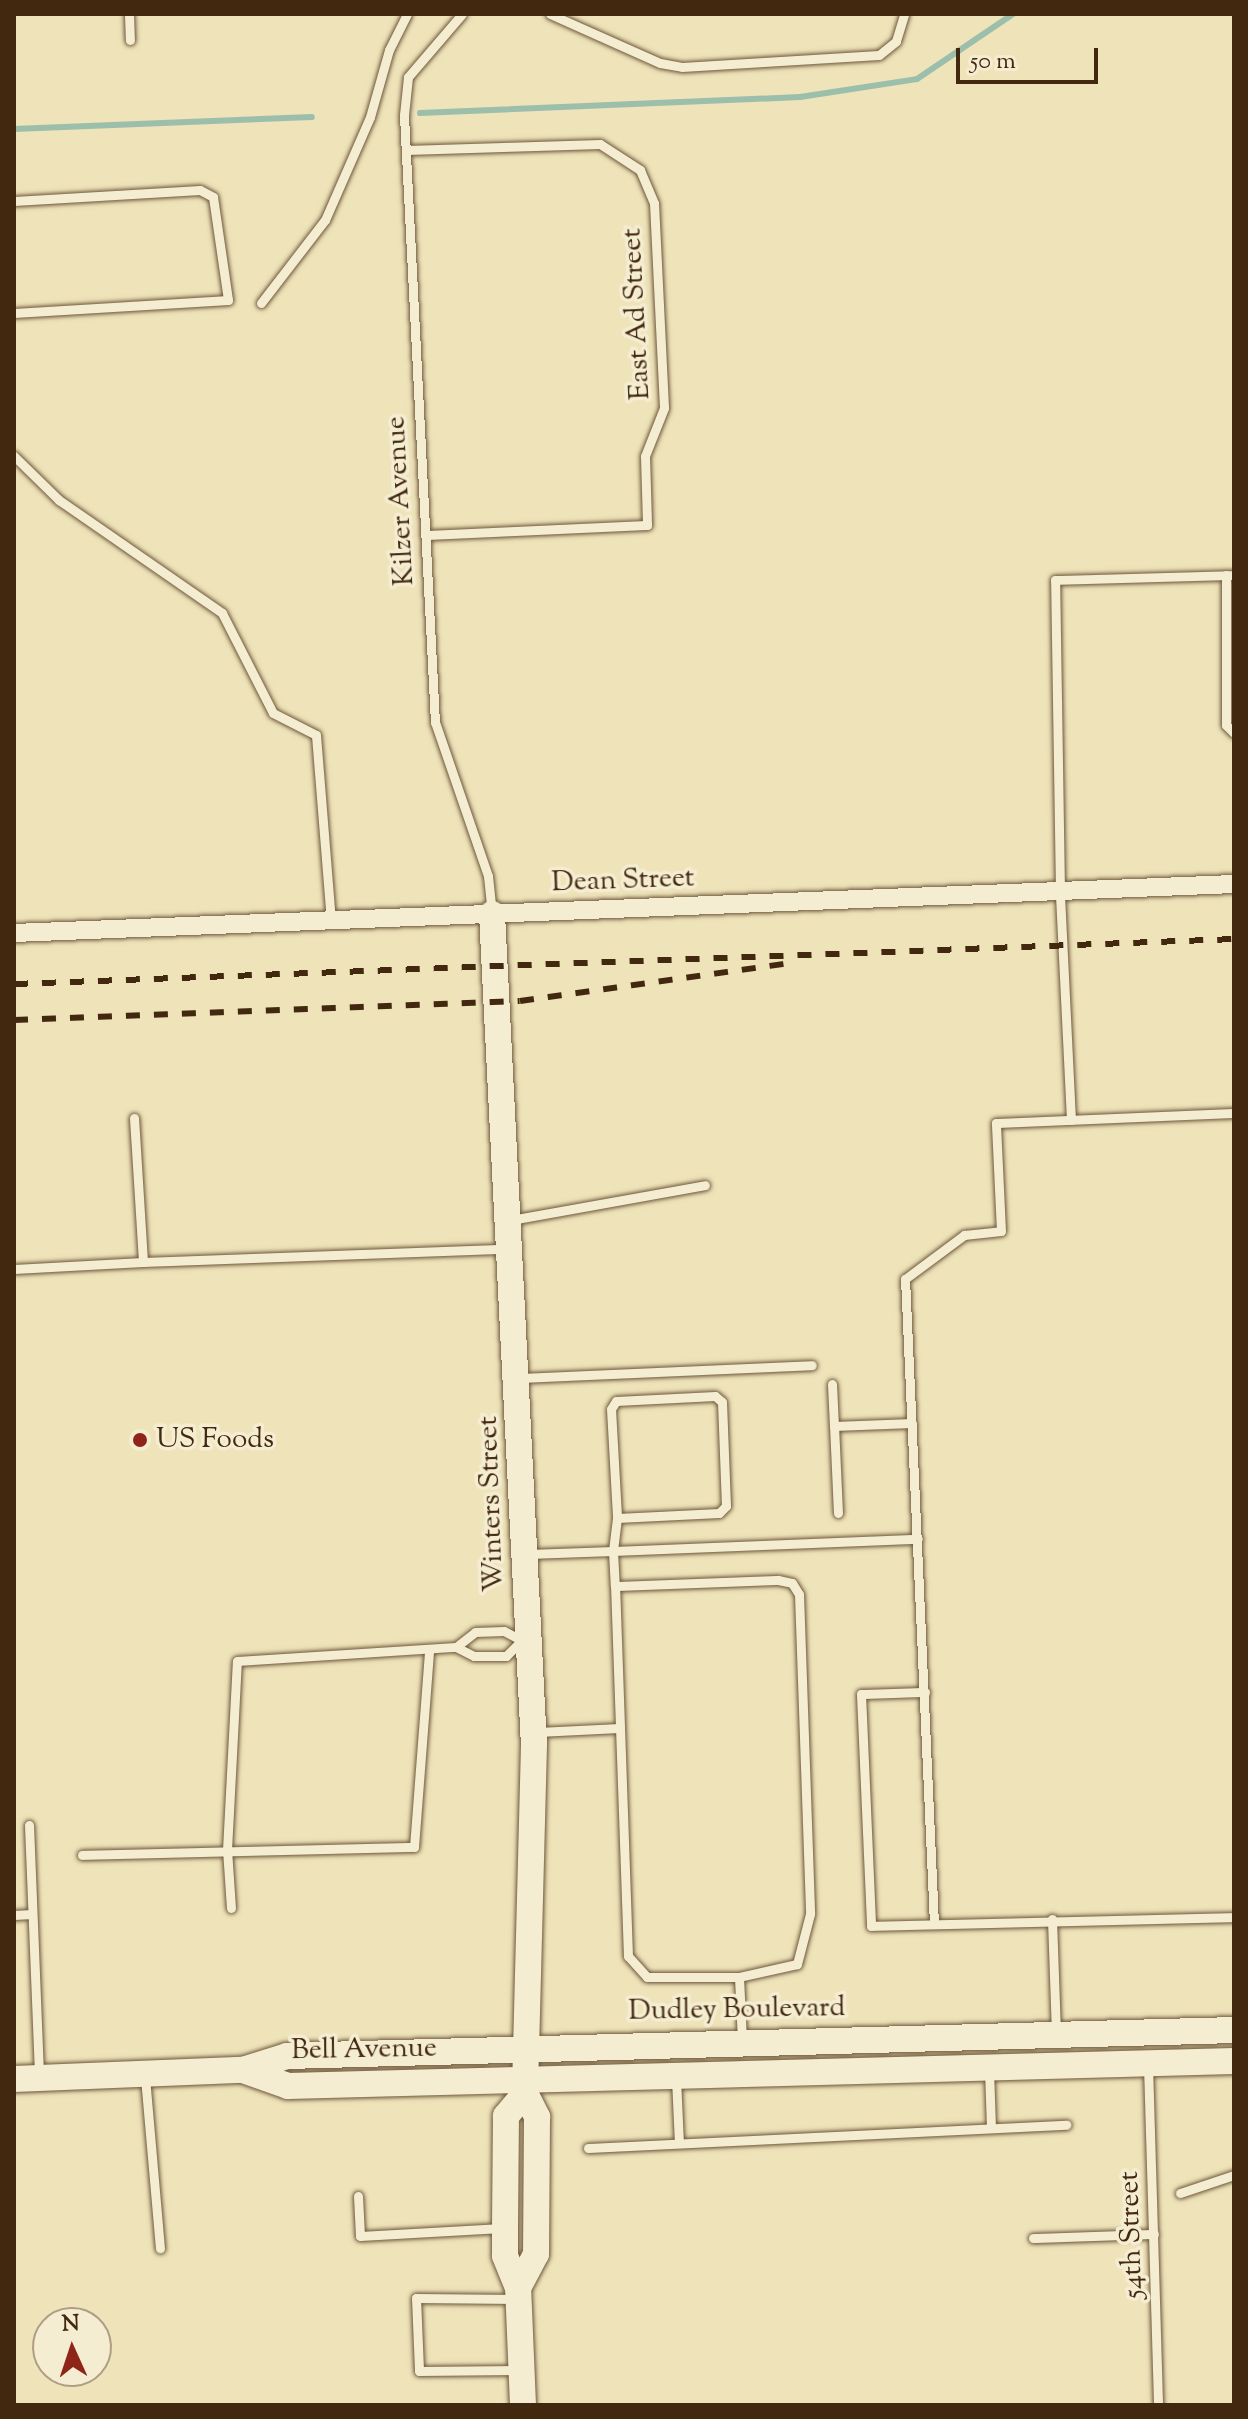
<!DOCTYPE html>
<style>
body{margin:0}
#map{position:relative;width:1248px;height:2419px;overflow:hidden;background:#eee3b9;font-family:"Sorts Mill Goudy",serif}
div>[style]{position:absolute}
.stream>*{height:6px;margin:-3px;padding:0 3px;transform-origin:3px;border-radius:3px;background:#9bbfaa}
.roads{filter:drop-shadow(0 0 2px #6e573a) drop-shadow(0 0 2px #6e573a)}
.lane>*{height:9px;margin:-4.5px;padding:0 4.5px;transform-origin:4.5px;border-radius:4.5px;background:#f4edd2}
.street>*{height:18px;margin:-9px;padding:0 9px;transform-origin:9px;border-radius:9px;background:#f4edd2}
.secondary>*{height:26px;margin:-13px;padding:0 13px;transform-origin:13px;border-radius:13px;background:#f4edd2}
.rail>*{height:6px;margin-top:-3px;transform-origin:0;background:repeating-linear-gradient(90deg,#432810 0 14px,transparent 0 28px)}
.dots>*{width:22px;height:22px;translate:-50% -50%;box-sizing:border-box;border:4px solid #f4edd2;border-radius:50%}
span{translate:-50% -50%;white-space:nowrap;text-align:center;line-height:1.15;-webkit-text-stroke:7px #f4edd2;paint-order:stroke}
.street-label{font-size:28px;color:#432810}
.poi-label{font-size:28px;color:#432810}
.left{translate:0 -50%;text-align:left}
.frame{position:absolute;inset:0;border:16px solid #432810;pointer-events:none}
.north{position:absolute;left:32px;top:2307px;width:80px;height:80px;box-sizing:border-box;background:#f4edd2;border:2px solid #ad9e84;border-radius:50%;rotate:357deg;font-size:22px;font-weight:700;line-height:32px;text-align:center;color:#432810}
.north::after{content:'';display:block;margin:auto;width:28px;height:36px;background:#8f2418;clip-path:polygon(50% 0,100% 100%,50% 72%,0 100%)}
.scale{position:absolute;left:956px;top:48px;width:142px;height:36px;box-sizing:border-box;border:4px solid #432810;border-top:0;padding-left:10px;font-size:24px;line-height:28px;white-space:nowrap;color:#432810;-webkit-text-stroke:6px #f4edd2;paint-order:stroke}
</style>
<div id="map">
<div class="stream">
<i style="left:420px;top:113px;width:380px;rotate:-2.4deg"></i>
<i style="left:800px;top:97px;width:118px;rotate:-8.7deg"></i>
<i style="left:917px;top:79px;width:116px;rotate:-34.1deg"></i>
<i style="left:14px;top:129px;width:298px;rotate:-2.3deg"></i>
</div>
<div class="roads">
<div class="lane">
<i style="left:129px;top:14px;width:26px;rotate:88deg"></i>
<i style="left:462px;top:14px;width:83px;rotate:130.6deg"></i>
<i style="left:408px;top:77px;width:38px;rotate:96deg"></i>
<i style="left:404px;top:115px;width:608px;rotate:87.08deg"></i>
<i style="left:435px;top:722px;width:163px;rotate:71deg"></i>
<i style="left:488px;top:876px;width:36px;rotate:84deg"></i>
<i style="left:550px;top:14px;width:120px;rotate:24deg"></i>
<i style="left:660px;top:63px;width:22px;rotate:10deg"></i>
<i style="left:682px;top:67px;width:197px;rotate:-3.5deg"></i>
<i style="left:879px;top:55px;width:22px;rotate:-39deg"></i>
<i style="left:896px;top:41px;width:28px;rotate:-73deg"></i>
<i style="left:406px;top:150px;width:194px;rotate:-1.8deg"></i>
<i style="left:600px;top:144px;width:48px;rotate:33deg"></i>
<i style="left:640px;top:170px;width:36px;rotate:67deg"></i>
<i style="left:654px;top:203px;width:205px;rotate:87.2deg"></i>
<i style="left:664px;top:408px;width:52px;rotate:111.6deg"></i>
<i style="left:645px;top:456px;width:69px;rotate:88.3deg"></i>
<i style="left:647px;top:525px;width:221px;rotate:177.4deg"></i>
<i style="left:14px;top:201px;width:186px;rotate:-3.4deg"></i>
<i style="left:200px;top:190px;width:15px;rotate:28deg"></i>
<i style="left:213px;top:197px;width:104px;rotate:81.7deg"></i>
<i style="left:228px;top:300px;width:214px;rotate:176.5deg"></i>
<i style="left:261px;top:303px;width:105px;rotate:-52.4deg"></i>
<i style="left:325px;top:220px;width:112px;rotate:-66.4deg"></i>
<i style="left:370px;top:117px;width:70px;rotate:-74.2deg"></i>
<i style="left:389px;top:50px;width:40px;rotate:-63.4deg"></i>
<i style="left:14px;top:456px;width:63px;rotate:44.4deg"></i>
<i style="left:59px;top:500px;width:198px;rotate:34.7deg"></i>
<i style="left:222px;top:613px;width:112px;rotate:63deg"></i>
<i style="left:273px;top:713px;width:48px;rotate:27.1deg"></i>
<i style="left:316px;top:735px;width:186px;rotate:85.4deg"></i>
<i style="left:1226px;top:575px;width:150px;rotate:90deg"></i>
<i style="left:1226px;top:725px;width:11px;rotate:45deg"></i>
<i style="left:134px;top:1118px;width:144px;rotate:86.4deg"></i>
<i style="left:143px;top:1262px;width:362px;rotate:-2.1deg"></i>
<i style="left:1071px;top:1120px;width:229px;rotate:-92.8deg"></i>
<i style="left:1060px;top:891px;width:311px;rotate:-90.9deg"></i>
<i style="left:1055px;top:580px;width:179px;rotate:-1.6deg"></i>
<i style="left:511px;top:1220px;width:197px;rotate:-10.2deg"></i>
<i style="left:14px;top:1269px;width:129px;rotate:-3.1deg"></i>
<i style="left:519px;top:1378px;width:293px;rotate:-2.5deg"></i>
<i style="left:832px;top:1384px;width:42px;rotate:87.3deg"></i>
<i style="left:838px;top:1513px;width:87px;rotate:-92.6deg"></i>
<i style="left:834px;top:1426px;width:78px;rotate:-2.2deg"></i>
<i style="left:617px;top:1518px;width:102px;rotate:-2.8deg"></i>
<i style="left:719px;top:1513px;width:10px;rotate:-45deg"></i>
<i style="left:726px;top:1506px;width:104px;rotate:-92.2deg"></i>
<i style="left:722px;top:1402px;width:9px;rotate:-139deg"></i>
<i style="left:715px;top:1396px;width:99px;rotate:177.1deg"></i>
<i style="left:616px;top:1401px;width:9px;rotate:122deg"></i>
<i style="left:611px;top:1409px;width:109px;rotate:86.8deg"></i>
<i style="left:617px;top:1518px;width:33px;rotate:97deg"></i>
<i style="left:613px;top:1551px;width:305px;rotate:-2.3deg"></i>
<i style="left:528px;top:1554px;width:85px;rotate:-2deg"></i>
<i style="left:613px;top:1551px;width:35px;rotate:87deg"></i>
<i style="left:778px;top:1580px;width:14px;rotate:12deg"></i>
<i style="left:792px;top:1583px;width:13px;rotate:58deg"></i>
<i style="left:799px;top:1594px;width:320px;rotate:88deg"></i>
<i style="left:810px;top:1914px;width:52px;rotate:104.6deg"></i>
<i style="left:797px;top:1964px;width:59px;rotate:167.4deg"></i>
<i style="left:739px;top:1977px;width:92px;rotate:180deg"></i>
<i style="left:647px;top:1977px;width:28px;rotate:-132deg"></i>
<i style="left:628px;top:1956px;width:370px;rotate:-92deg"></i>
<i style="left:615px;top:1586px;width:163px;rotate:-2.1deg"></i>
<i style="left:456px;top:1647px;width:20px;rotate:27deg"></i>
<i style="left:474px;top:1656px;width:32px"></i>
<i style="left:506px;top:1656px;width:20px;rotate:-45deg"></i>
<i style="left:925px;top:1692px;width:64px;rotate:178.2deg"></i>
<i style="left:861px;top:1694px;width:232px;rotate:87.5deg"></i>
<i style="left:871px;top:1926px;width:363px;rotate:-1.4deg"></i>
<i style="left:537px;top:1732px;width:83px;rotate:-2.8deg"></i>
<i style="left:29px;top:1825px;width:250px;rotate:87.7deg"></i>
<i style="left:82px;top:1855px;width:332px;rotate:-1.4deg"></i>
<i style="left:414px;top:1847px;width:198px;rotate:-85.6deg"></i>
<i style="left:231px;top:1908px;width:58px;rotate:-93.9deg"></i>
<i style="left:227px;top:1850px;width:189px;rotate:-87deg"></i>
<i style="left:237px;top:1661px;width:219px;rotate:-3.7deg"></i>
<i style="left:456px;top:1647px;width:24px;rotate:-38deg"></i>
<i style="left:475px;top:1632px;width:29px;rotate:-2deg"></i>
<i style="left:504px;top:1631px;width:24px;rotate:28deg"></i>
<i style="left:14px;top:1915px;width:18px;rotate:-3deg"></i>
<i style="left:1052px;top:1919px;width:112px;rotate:88deg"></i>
<i style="left:934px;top:1924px;width:646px;rotate:-92.57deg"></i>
<i style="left:905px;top:1279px;width:74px;rotate:-36.7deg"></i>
<i style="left:964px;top:1235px;width:37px;rotate:-6deg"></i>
<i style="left:1001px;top:1231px;width:108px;rotate:-92.7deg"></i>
<i style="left:996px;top:1123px;width:238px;rotate:-2.4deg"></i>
<i style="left:739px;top:1977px;width:64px;rotate:87.3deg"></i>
<i style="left:1148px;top:2065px;width:340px;rotate:88.3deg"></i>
<i style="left:989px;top:2070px;width:58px;rotate:88deg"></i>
<i style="left:145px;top:2077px;width:172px;rotate:85deg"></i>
<i style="left:676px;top:2078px;width:65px;rotate:87.4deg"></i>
<i style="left:588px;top:2148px;width:479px;rotate:-2.8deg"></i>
<i style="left:1180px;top:2193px;width:57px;rotate:-18.4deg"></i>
<i style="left:358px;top:2196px;width:40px;rotate:87.1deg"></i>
<i style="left:360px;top:2236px;width:142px;rotate:-3.2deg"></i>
<i style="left:1033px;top:2238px;width:121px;rotate:-1.9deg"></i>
<i style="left:518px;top:2299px;width:102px;rotate:-179.4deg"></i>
<i style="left:416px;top:2298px;width:73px;rotate:87.6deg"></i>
<i style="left:419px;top:2371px;width:99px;rotate:-0.6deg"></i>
</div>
<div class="street">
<i style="left:14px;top:933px;width:1221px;rotate:-2.3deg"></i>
</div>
<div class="secondary">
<i style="left:492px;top:914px;width:832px;rotate:87.11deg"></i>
<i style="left:534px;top:1745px;width:348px;rotate:91.5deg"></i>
<i style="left:525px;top:2093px;width:27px;rotate:63deg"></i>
<i style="left:537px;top:2117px;width:137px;rotate:90.4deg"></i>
<i style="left:536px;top:2254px;width:38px;rotate:118deg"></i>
<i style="left:243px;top:2070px;width:46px;rotate:-17.7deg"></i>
<i style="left:287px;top:2056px;width:947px;rotate:-1.57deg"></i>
<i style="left:14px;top:2079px;width:229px;rotate:-2.3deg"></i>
<i style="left:243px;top:2070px;width:48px;rotate:19.6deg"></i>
<i style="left:288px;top:2086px;width:946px;rotate:-1.51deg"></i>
<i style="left:523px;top:2405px;width:117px;rotate:-92.4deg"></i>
<i style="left:518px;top:2288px;width:35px;rotate:-112deg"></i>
<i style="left:505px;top:2255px;width:27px;rotate:-90deg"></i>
<i style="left:505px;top:2228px;width:112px;rotate:-89.5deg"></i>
<i style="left:506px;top:2116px;width:30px;rotate:-50deg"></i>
</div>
</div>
<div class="rail">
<i style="left:14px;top:984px;width:1221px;rotate:-2.11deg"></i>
<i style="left:14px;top:1020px;width:506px;rotate:-2.15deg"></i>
<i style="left:520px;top:1001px;width:274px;rotate:-8deg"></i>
</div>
<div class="dots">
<i style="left:140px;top:1440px;background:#8f2418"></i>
</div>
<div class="street-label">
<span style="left:637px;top:314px;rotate:-93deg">East Ad Street</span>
<span style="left:401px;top:501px;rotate:-93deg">Kilzer Avenue</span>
<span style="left:623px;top:881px;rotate:-2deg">Dean Street</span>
<span style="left:492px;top:1504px;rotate:-92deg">Winters Street</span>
<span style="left:737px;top:2010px;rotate:-1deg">Dudley Boulevard</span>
<span style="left:364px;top:2050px;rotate:-1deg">Bell Avenue</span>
<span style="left:1132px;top:2235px;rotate:-92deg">54th Street</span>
</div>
<div class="poi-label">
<span class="left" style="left:156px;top:1440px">US Foods</span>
</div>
<div class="frame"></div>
<div class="north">N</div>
<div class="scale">50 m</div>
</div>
